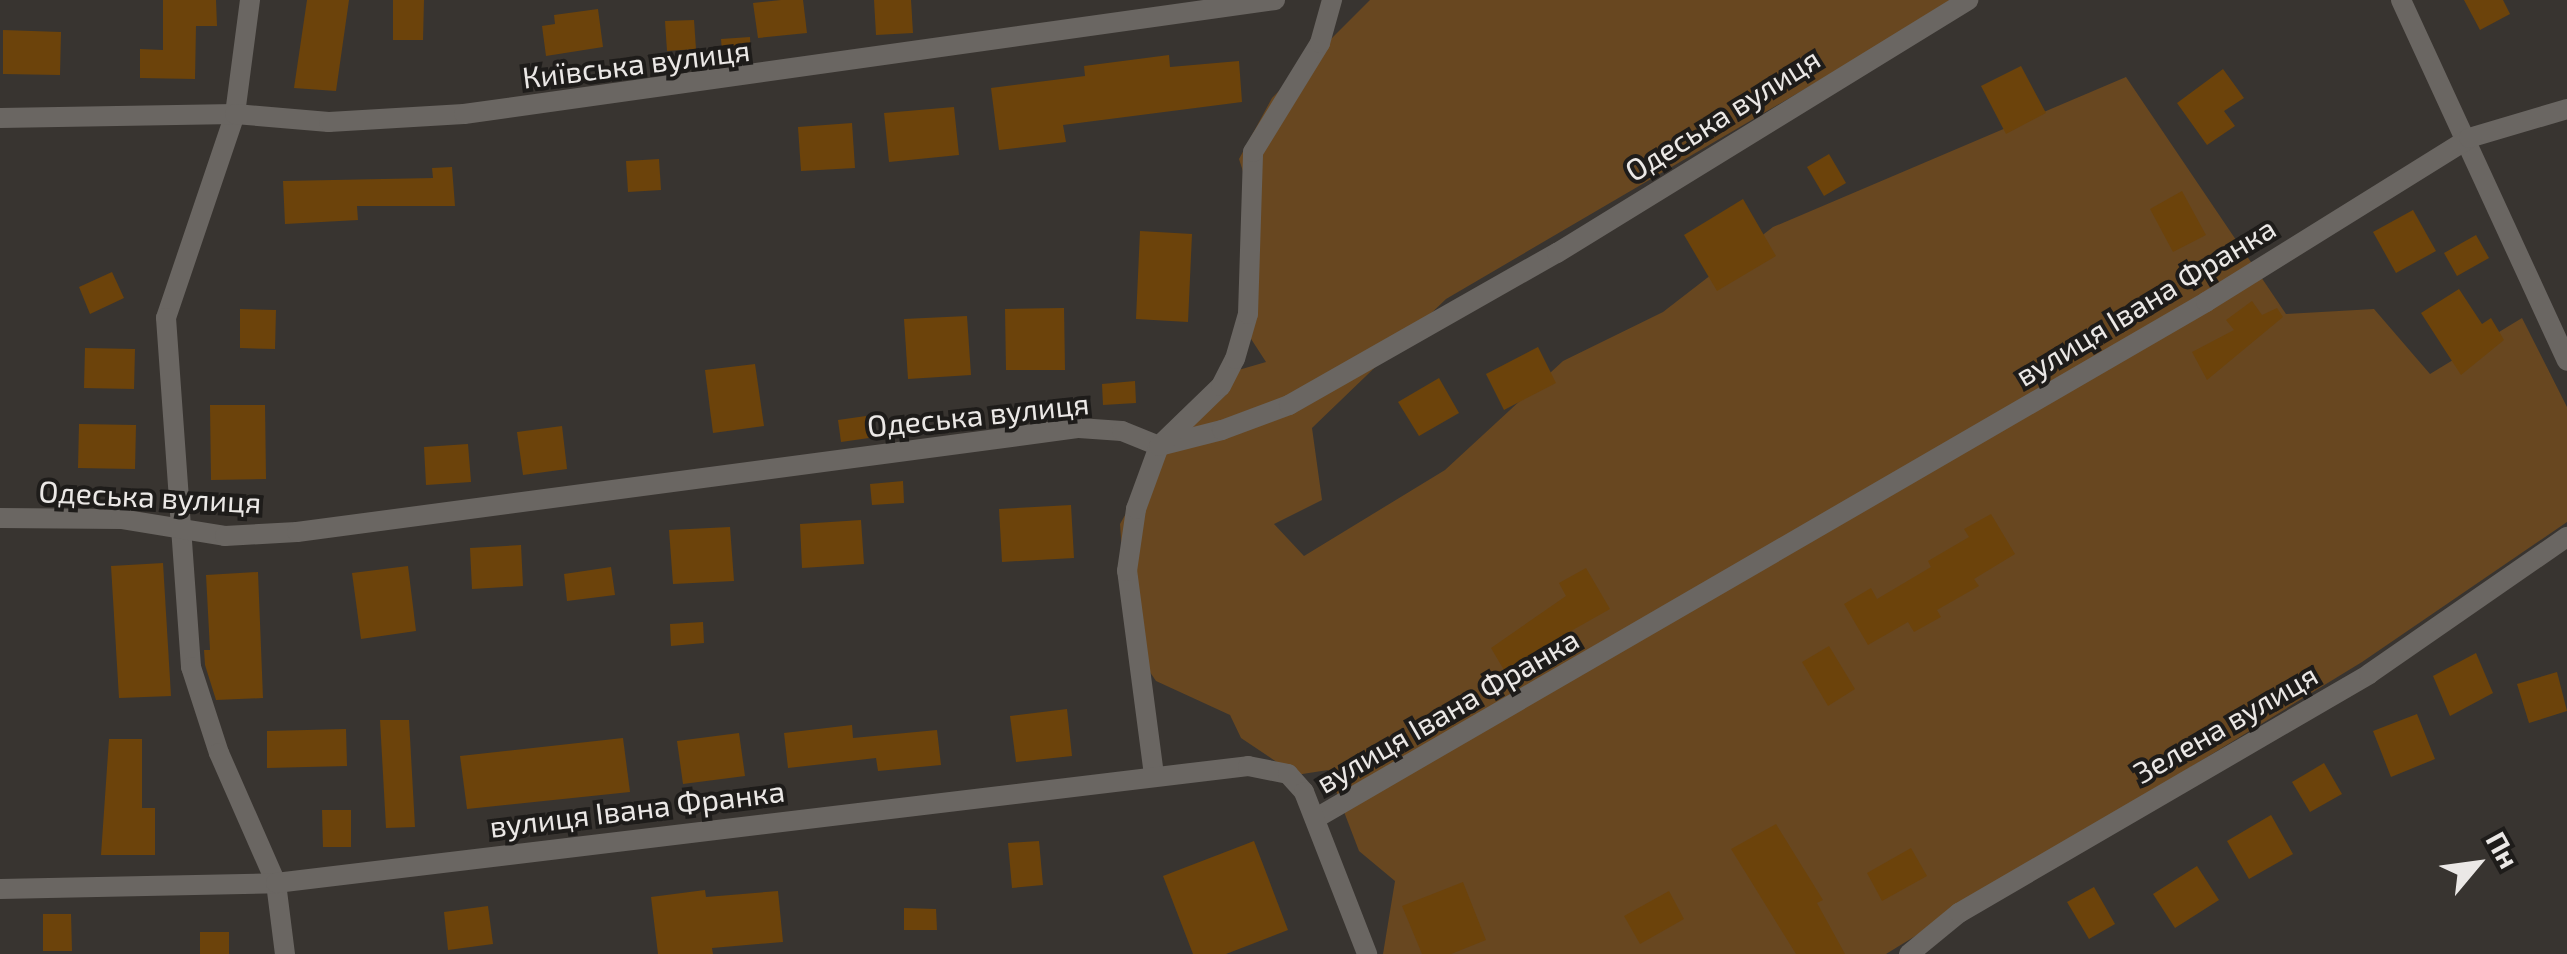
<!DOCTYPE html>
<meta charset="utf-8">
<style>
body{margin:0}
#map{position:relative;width:2567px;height:954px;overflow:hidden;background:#383430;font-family:"Exo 2",sans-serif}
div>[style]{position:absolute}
.green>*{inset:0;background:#684720}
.building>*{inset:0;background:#6c430b}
.minor>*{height:20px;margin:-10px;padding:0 10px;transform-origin:10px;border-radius:10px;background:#6a6662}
span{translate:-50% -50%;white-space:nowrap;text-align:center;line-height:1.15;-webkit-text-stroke:8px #1e1c1a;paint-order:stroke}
.street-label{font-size:30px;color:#ebe8e6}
.north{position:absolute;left:2427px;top:814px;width:100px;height:100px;-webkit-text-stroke:8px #1e1c1a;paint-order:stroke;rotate:61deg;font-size:28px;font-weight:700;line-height:40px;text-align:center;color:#ebe8e6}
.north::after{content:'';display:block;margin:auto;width:35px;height:45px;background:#ebe8e6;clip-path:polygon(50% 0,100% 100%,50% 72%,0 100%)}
</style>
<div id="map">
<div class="green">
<i style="clip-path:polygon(1370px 0,1957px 0,1446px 299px,1312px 428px,1322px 500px,1274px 524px,1304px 556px,1445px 470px,1563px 361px,1663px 312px,1773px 227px,2126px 77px,2286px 314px,2374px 309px,2430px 374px,2522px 318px,2567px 407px,2567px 522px,2362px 662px,1886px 954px,1383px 954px,1395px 881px,1359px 851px,1328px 770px,1296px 775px,1241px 738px,1230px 715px,1156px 681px,1128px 640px,1120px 524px,1154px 464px,1235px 371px,1266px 362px,1242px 325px,1247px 184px,1239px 159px,1272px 98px)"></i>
</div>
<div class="building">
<i style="clip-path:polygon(163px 0,216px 0,217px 26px,196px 26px,195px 79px,140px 78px,140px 49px,163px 50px)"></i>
<i style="clip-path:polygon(307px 0,349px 0,336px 91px,294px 88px)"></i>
<i style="clip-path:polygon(393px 0,424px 0,423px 40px,393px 40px)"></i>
<i style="clip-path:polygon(781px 0,803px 0,807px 33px,758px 38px,753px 3px)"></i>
<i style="clip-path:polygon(874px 0,911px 0,913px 33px,876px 35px)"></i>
<i style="clip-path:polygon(2464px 0,2503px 0,2510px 14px,2480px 30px)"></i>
<i style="clip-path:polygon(598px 9px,603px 47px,546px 56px,542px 26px,555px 24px,554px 15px)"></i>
<i style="clip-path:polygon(694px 20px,696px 49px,667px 51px,665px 21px)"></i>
<i style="clip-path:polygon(3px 30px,61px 32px,60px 75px,3px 74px)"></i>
<i style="clip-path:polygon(750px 37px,751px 60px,723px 64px,721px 39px)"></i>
<i style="clip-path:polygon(1169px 55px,1170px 67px,1239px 61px,1242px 102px,1063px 125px,1066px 142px,999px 150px,991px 88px,1085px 76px,1084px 66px)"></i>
<i style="clip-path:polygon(2021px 66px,2046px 113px,2006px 134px,1981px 86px)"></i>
<i style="clip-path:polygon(2223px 69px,2244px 98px,2224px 111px,2235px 126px,2207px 145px,2177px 103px)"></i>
<i style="clip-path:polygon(954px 107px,959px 155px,889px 162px,884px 113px)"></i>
<i style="clip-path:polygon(852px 123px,855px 168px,801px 171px,798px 127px)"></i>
<i style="clip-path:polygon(1829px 154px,1846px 183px,1824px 196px,1807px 167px)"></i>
<i style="clip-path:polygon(659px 159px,661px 190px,628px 192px,626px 161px)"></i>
<i style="clip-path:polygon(452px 167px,455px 206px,357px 206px,358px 220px,285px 224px,283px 181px,433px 178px,432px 168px)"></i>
<i style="clip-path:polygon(2182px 191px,2206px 235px,2173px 252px,2150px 209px)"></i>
<i style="clip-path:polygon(1743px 199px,1776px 256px,1717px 291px,1684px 235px)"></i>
<i style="clip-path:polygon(2413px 210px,2436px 251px,2396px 273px,2373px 232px)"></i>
<i style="clip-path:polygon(1140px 231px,1192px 234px,1188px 322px,1136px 319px)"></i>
<i style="clip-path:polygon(2476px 235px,2489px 258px,2457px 276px,2444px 253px)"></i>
<i style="clip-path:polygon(112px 272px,124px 298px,90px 314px,79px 287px)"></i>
<i style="clip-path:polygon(2459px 289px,2482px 324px,2491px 318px,2504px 340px,2461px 375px,2421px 313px)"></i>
<i style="clip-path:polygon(2252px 301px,2262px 315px,2277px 308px,2283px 317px,2207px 380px,2192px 352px,2234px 330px,2226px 320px)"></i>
<i style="clip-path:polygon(1064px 308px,1065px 370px,1006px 370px,1005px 309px)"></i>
<i style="clip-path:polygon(240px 309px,276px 310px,275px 349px,240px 348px)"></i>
<i style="clip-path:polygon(967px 316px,971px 375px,908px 379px,904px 319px)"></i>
<i style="clip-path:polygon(1538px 347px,1556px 383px,1504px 410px,1486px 374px)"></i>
<i style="clip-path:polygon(85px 348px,135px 349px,134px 389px,84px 388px)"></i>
<i style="clip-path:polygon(755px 364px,764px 426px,713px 433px,705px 370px)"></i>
<i style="clip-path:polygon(1439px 378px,1459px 413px,1419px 436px,1398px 402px)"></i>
<i style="clip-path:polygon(1135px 381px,1136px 403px,1103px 405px,1102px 384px)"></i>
<i style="clip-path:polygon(210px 405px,265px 405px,266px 479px,211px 480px)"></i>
<i style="clip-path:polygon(866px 416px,869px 438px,841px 442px,838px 420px)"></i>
<i style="clip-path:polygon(79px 424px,136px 425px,135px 469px,78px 468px)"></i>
<i style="clip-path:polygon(562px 426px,567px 469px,523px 475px,517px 432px)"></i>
<i style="clip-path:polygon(468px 444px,471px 482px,426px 485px,424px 447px)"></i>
<i style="clip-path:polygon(903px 481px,904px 503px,872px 505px,870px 484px)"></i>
<i style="clip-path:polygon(1071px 505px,1074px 558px,1002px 562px,999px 509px)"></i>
<i style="clip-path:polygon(1991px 514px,2015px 554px,1974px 579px,1979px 586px,1937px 610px,1941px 617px,1914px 632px,1908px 622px,1868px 645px,1844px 604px,1871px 588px,1877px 599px,1931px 567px,1928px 561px,1969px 537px,1964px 529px)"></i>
<i style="clip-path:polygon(861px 520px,864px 564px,802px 568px,800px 524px)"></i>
<i style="clip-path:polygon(730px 527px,734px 581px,673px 584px,669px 530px)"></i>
<i style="clip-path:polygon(521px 545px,523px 586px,472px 589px,470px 548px)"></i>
<i style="clip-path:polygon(163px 563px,171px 696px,119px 698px,111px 566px)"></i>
<i style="clip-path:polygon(408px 566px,416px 631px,361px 639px,352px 573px)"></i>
<i style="clip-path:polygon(611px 567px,615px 595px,567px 601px,564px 574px)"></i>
<i style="clip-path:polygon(1586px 568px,1610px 609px,1571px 631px,1579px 644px,1514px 687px,1491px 648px,1566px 596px,1559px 583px)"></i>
<i style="clip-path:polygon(258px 572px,263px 698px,216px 700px,205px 665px,204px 650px,210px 650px,206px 575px)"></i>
<i style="clip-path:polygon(703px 622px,704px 643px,671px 646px,670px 624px)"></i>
<i style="clip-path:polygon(1829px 646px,1855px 689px,1828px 706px,1802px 662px)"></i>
<i style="clip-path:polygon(2476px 653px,2493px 693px,2450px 716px,2433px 676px)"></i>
<i style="clip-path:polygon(2557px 672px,2567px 711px,2529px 723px,2517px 684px)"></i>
<i style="clip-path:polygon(1067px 709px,1072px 756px,1016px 762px,1010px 716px)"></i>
<i style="clip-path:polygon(2417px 714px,2435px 759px,2391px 777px,2373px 731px)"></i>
<i style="clip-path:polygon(380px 720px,409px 720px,415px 827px,386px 828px)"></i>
<i style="clip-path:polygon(852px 725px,853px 738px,937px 730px,941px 765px,878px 771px,876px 758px,788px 768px,784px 733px)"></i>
<i style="clip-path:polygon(346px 729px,347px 766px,267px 768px,267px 731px)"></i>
<i style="clip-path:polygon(739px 733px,745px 776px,683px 784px,677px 741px)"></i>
<i style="clip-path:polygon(623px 738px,630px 792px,467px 809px,460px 756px)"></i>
<i style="clip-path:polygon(109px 739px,142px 739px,142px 808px,155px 808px,155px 855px,101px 855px)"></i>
<i style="clip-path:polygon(2324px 763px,2342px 794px,2310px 812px,2292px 782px)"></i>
<i style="clip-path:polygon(322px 810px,351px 810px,351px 847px,323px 847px)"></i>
<i style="clip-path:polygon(2271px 815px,2293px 854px,2249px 879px,2227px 841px)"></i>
<i style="clip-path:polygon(1776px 824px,1823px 900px,1817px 903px,1845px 954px,1796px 954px,1731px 849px)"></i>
<i style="clip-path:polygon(1039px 841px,1043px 885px,1012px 888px,1008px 843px)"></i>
<i style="clip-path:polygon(1254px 841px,1288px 930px,1226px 954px,1193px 954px,1163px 876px)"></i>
<i style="clip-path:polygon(1911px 848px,1927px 876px,1882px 901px,1867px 873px)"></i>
<i style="clip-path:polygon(2197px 866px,2219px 900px,2175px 928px,2153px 894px)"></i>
<i style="clip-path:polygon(1463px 882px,1486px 940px,1451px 954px,1422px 954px,1402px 906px)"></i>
<i style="clip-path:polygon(2094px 887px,2115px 924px,2089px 939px,2067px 902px)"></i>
<i style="clip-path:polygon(705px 890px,706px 897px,778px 891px,783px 942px,712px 948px,713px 954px,658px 954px,651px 897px)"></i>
<i style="clip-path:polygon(1669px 891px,1684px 919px,1640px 944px,1624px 916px)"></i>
<i style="clip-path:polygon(488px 906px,493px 944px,448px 950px,444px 912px)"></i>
<i style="clip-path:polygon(904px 908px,936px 909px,937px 930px,904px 930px)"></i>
<i style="clip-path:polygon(43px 914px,71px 914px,72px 951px,43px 951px)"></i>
<i style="clip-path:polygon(200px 932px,229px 932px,229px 954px,200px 954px)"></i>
</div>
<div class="minor">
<i style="left:250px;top:0;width:115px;rotate:97.5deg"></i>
<i style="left:235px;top:114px;width:215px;rotate:108.7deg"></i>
<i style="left:166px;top:318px;width:350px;rotate:85.9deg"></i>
<i style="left:191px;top:667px;width:90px;rotate:72deg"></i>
<i style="left:219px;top:753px;width:142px;rotate:66.3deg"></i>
<i style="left:276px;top:883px;width:72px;rotate:82.8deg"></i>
<i style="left:2401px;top:0;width:397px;rotate:65.3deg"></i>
<i style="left:0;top:118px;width:235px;rotate:-1deg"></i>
<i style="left:235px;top:114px;width:94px;rotate:4.9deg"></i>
<i style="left:329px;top:122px;width:135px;rotate:-3.4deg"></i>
<i style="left:464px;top:114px;width:819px;rotate:-8deg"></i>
<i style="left:0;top:518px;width:121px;rotate:0.5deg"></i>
<i style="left:121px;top:519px;width:105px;rotate:9.3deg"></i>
<i style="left:225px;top:536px;width:72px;rotate:-3.2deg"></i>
<i style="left:297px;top:532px;width:789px;rotate:-7.58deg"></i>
<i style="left:1079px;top:428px;width:43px;rotate:4deg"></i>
<i style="left:1122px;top:431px;width:40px;rotate:22deg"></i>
<i style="left:1159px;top:446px;width:65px;rotate:-14.3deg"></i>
<i style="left:1222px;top:430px;width:72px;rotate:-20.5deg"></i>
<i style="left:1289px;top:405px;width:308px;rotate:-29.6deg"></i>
<i style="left:1557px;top:253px;width:483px;rotate:-31.6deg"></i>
<i style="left:1154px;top:775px;width:206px;rotate:-97.5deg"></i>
<i style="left:1127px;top:571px;width:63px;rotate:-81.7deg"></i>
<i style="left:1136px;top:509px;width:67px;rotate:-69.9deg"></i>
<i style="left:1159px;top:446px;width:86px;rotate:-44.1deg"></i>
<i style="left:1221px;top:386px;width:30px;rotate:-63deg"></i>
<i style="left:1235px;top:359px;width:47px;rotate:-73.9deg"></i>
<i style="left:1248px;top:314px;width:162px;rotate:-88.2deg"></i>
<i style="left:1253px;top:152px;width:128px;rotate:-58.4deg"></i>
<i style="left:1320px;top:43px;width:45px;rotate:-74.4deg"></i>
<i style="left:1318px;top:817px;width:1027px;rotate:-30.11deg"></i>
<i style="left:2206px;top:302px;width:310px;rotate:-31.9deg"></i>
<i style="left:2469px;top:138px;width:102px;rotate:-16.5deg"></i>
<i style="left:0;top:889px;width:276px;rotate:-1.2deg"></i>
<i style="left:276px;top:883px;width:979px;rotate:-6.86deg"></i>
<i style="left:1248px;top:766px;width:41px;rotate:11.3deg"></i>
<i style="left:1288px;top:774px;width:24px;rotate:48deg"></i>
<i style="left:1304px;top:792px;width:174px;rotate:68.7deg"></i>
<i style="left:1909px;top:954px;width:65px;rotate:-39.4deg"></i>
<i style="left:1959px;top:913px;width:475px;rotate:-30.2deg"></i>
<i style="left:2369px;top:674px;width:241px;rotate:-34.7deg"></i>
</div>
<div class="street-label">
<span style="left:636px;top:63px;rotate:-7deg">Київська вулиця</span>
<span style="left:1722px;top:114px;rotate:-32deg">Одеська вулиця</span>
<span style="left:2145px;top:301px;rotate:-31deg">вулиця Івана Франка</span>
<span style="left:978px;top:414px;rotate:-6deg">Одеська вулиця</span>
<span style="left:150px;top:496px;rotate:3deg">Одеська вулиця</span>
<span style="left:1447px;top:710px;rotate:-30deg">вулиця Івана Франка</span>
<span style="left:2225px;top:723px;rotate:-30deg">Зелена вулиця</span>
<span style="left:637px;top:808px;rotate:-7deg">вулиця Івана Франка</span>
</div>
<div class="north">Пн</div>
</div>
